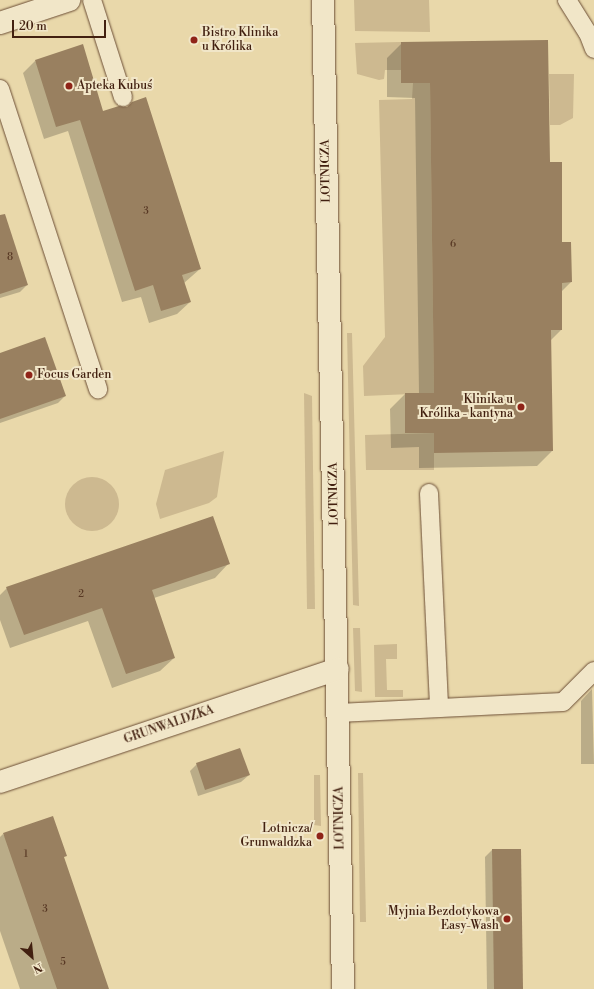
<!DOCTYPE html>
<meta charset="utf-8">
<style>
body{margin:0}
#map{position:relative;width:594px;height:989px;overflow:hidden;background:#e9d8aa;font-family:"Libre Bodoni",serif}
div>[style]{position:absolute}
.green>*{inset:0;background:#cdb990}
.round{border-radius:50%}
.shadow>*{inset:0;background:#0003}
.building>*{inset:0;background:#998060}
.roads{filter:drop-shadow(0 0 1px #6c4e36) drop-shadow(0 0 1px #6c4e36)}
.service>*{height:18px;margin:-9px;padding:0 9px;transform-origin:9px;border-radius:9px;background:#f1e6c8}
.minor>*{height:22px;margin:-11px;padding:0 11px;transform-origin:11px;border-radius:11px;background:#f1e6c8}
.dots>*{width:11px;height:11px;translate:-50% -50%;box-sizing:border-box;border:2px solid #f1e6c8;border-radius:50%}
span{translate:-50% -50%;white-space:nowrap;text-align:center;line-height:1.15;-webkit-text-stroke:4px #f1e6c8;paint-order:stroke}
.number-label{font-size:10px;color:#583824}
.number-label span{-webkit-text-stroke-width:0}
.poi-label{font-size:12px;color:#422010}
.left{translate:0 -50%;text-align:left}
.right{translate:-100% -50%;text-align:right}
.street-label{font-size:12px;color:#422010}
.north{position:absolute;left:12px;top:937px;width:40px;height:40px;-webkit-text-stroke:3px #f1e6c8;paint-order:stroke;rotate:153deg;font-size:11px;font-weight:700;line-height:16px;text-align:center;color:#422010}
.north::after{content:'';display:block;margin:auto;width:14px;height:18px;background:#422010;clip-path:polygon(50% 0,100% 100%,50% 72%,0 100%)}
.scale{position:absolute;left:12px;top:20px;width:94px;height:18px;box-sizing:border-box;border:2px solid #422010;border-top:0;padding-left:5px;font-size:12px;line-height:14px;white-space:nowrap;color:#422010;-webkit-text-stroke:3px #f1e6c8;paint-order:stroke}
</style>
<div id="map">
<div class="green">
<i style="clip-path:polygon(354px 0,429px 0,430px 32px,355px 31px)"></i>
<i style="clip-path:polygon(401px 42px,402px 70px,385px 70px,384px 79px,379px 80px,357px 74px,355px 43px)"></i>
<i style="clip-path:polygon(549px 74px,574px 74px,573px 118px,560px 125px,550px 125px)"></i>
<i style="clip-path:polygon(413px 83px,430px 83px,434px 393px,364px 396px,363px 366px,385px 337px,379px 100px,412px 99px)"></i>
<i style="clip-path:polygon(347px 333px,352px 333px,359px 606px,353px 605px)"></i>
<i style="clip-path:polygon(304px 393px,312px 396px,315px 609px,307px 609px)"></i>
<i style="clip-path:polygon(434px 433px,434px 470px,366px 470px,365px 435px)"></i>
<i style="clip-path:polygon(224px 451px,217px 497px,209px 503px,160px 519px,156px 504px,165px 470px)"></i>
<i class="round" style="left:65px;top:477px;width:54px;height:54px"></i>
<i style="clip-path:polygon(353px 628px,360px 628px,362px 692px,355px 691px)"></i>
<i style="clip-path:polygon(397px 644px,397px 659px,386px 659px,387px 690px,403px 690px,403px 697px,375px 697px,374px 645px)"></i>
<i style="clip-path:polygon(358px 773px,363px 773px,366px 922px,360px 922px)"></i>
<i style="clip-path:polygon(314px 775px,320px 775px,321px 826px,314px 825px)"></i>
</div>
<div class="shadow">
<i style="clip-path:polygon(402px 43px,549px 163px,561px 243px,571px 282px,561px 292px,561px 330px,550px 341px,552px 451px,537px 466px,419px 468px,419px 447px,391px 448px,390px 409px,405px 394px,419px 394px,415px 98px,387px 97px,387px 58px)"></i>
<i style="clip-path:polygon(35px 61px,102px 113px,200px 269px,184px 283px,190px 302px,177px 314px,149px 323px,141px 297px,122px 302px,68px 131px,44px 139px,23px 73px)"></i>
<i style="clip-path:polygon(0 232px,27px 285px,20px 292px,0 298px)"></i>
<i style="clip-path:polygon(0 355px,65px 396px,58px 403px,0 423px)"></i>
<i style="clip-path:polygon(228px 564px,215px 578px,154px 598px,174px 658px,160px 671px,112px 688px,88px 621px,10px 648px,0 620px,0 595px,7px 588px)"></i>
<i style="clip-path:polygon(592px 689px,594px 764px,581px 764px,581px 701px)"></i>
<i style="clip-path:polygon(197px 764px,249px 775px,241px 782px,198px 796px,190px 771px)"></i>
<i style="clip-path:polygon(3px 834px,108px 989px,20px 989px,0 931px,0 837px)"></i>
<i style="clip-path:polygon(492px 850px,520px 850px,522px 989px,487px 989px,485px 857px)"></i>
</div>
<div class="building">
<i style="clip-path:polygon(548px 40px,550px 162px,562px 162px,562px 242px,571px 242px,572px 282px,562px 283px,562px 330px,551px 330px,553px 451px,434px 453px,434px 433px,405px 433px,405px 393px,434px 393px,430px 83px,401px 83px,401px 42px)"></i>
<i style="clip-path:polygon(83px 44px,103px 111px,119px 106px,127px 107px,132px 102px,146px 97px,201px 269px,182px 275px,191px 302px,161px 311px,153px 285px,135px 291px,80px 120px,56px 127px,35px 60px)"></i>
<i style="clip-path:polygon(5px 214px,28px 285px,0 294px,0 215px)"></i>
<i style="clip-path:polygon(45px 337px,66px 396px,0 419px,0 353px)"></i>
<i style="clip-path:polygon(213px 516px,230px 564px,152px 590px,175px 658px,126px 674px,102px 608px,24px 635px,6px 587px)"></i>
<i style="clip-path:polygon(240px 748px,250px 775px,205px 790px,196px 763px)"></i>
<i style="clip-path:polygon(53px 816px,67px 856px,64px 857px,109px 989px,57px 989px,3px 833px)"></i>
<i style="clip-path:polygon(492px 849px,521px 849px,523px 989px,494px 989px)"></i>
</div>
<div class="roads">
<div class="service">
<i style="left:92px;top:0;width:102px;rotate:72.3deg"></i>
<i style="left:567px;top:0;width:39px;rotate:58deg"></i>
<i style="left:588px;top:33px;width:17px;rotate:69deg"></i>
<i style="left:0;top:89px;width:316px;rotate:71.9deg"></i>
<i style="left:429px;top:493px;width:215px;rotate:87.3deg"></i>
<i style="left:338px;top:713px;width:225px;rotate:-2.8deg"></i>
<i style="left:563px;top:702px;width:44px;rotate:-45deg"></i>
</div>
<div class="minor">
<i style="left:323px;top:0;width:989px;rotate:88.84deg"></i>
<i style="left:0;top:23px;width:73px;rotate:-18.4deg"></i>
<i style="left:0;top:782px;width:356px;rotate:-18.5deg"></i>
</div>
</div>
<div class="dots">
<i style="left:194px;top:40px;background:#8f2418"></i>
<i style="left:69px;top:86px;background:#8f2418"></i>
<i style="left:29px;top:375px;background:#8f2418"></i>
<i style="left:521px;top:407px;background:#8f2418"></i>
<i style="left:320px;top:836px;background:#8f2418"></i>
<i style="left:507px;top:919px;background:#8f2418"></i>
</div>
<div class="number-label">
<span style="left:146px;top:212px">3</span>
<span style="left:453px;top:245px">6</span>
<span style="left:10px;top:258px">8</span>
<span style="left:81px;top:595px">2</span>
<span style="left:26px;top:855px">1</span>
<span style="left:45px;top:910px">3</span>
<span style="left:63px;top:963px">5</span>
</div>
<div class="poi-label">
<span class="left" style="left:202px;top:40px">Bistro Klinika<br>u Królika</span>
<span class="left" style="left:77px;top:86px">Apteka Kubuś</span>
<span class="left" style="left:37px;top:375px">Focus Garden</span>
<span class="right" style="left:513px;top:407px">Klinika u<br>Królika - kantyna</span>
<span class="right" style="left:312px;top:836px">Lotnicza/<br>Grunwaldzka</span>
<span class="right" style="left:499px;top:919px">Myjnia Bezdotykowa<br>Easy-Wash</span>
</div>
<div class="street-label">
<span style="left:326px;top:171px;rotate:-91deg">LOTNICZA</span>
<span style="left:334px;top:494px;rotate:-91deg">LOTNICZA</span>
<span style="left:169px;top:725px;rotate:-19deg">GRUNWALDZKA</span>
<span style="left:340px;top:818px;rotate:-91deg">LOTNICZA</span>
</div>
<div class="north">N</div>
<div class="scale">20 m</div>
</div>
